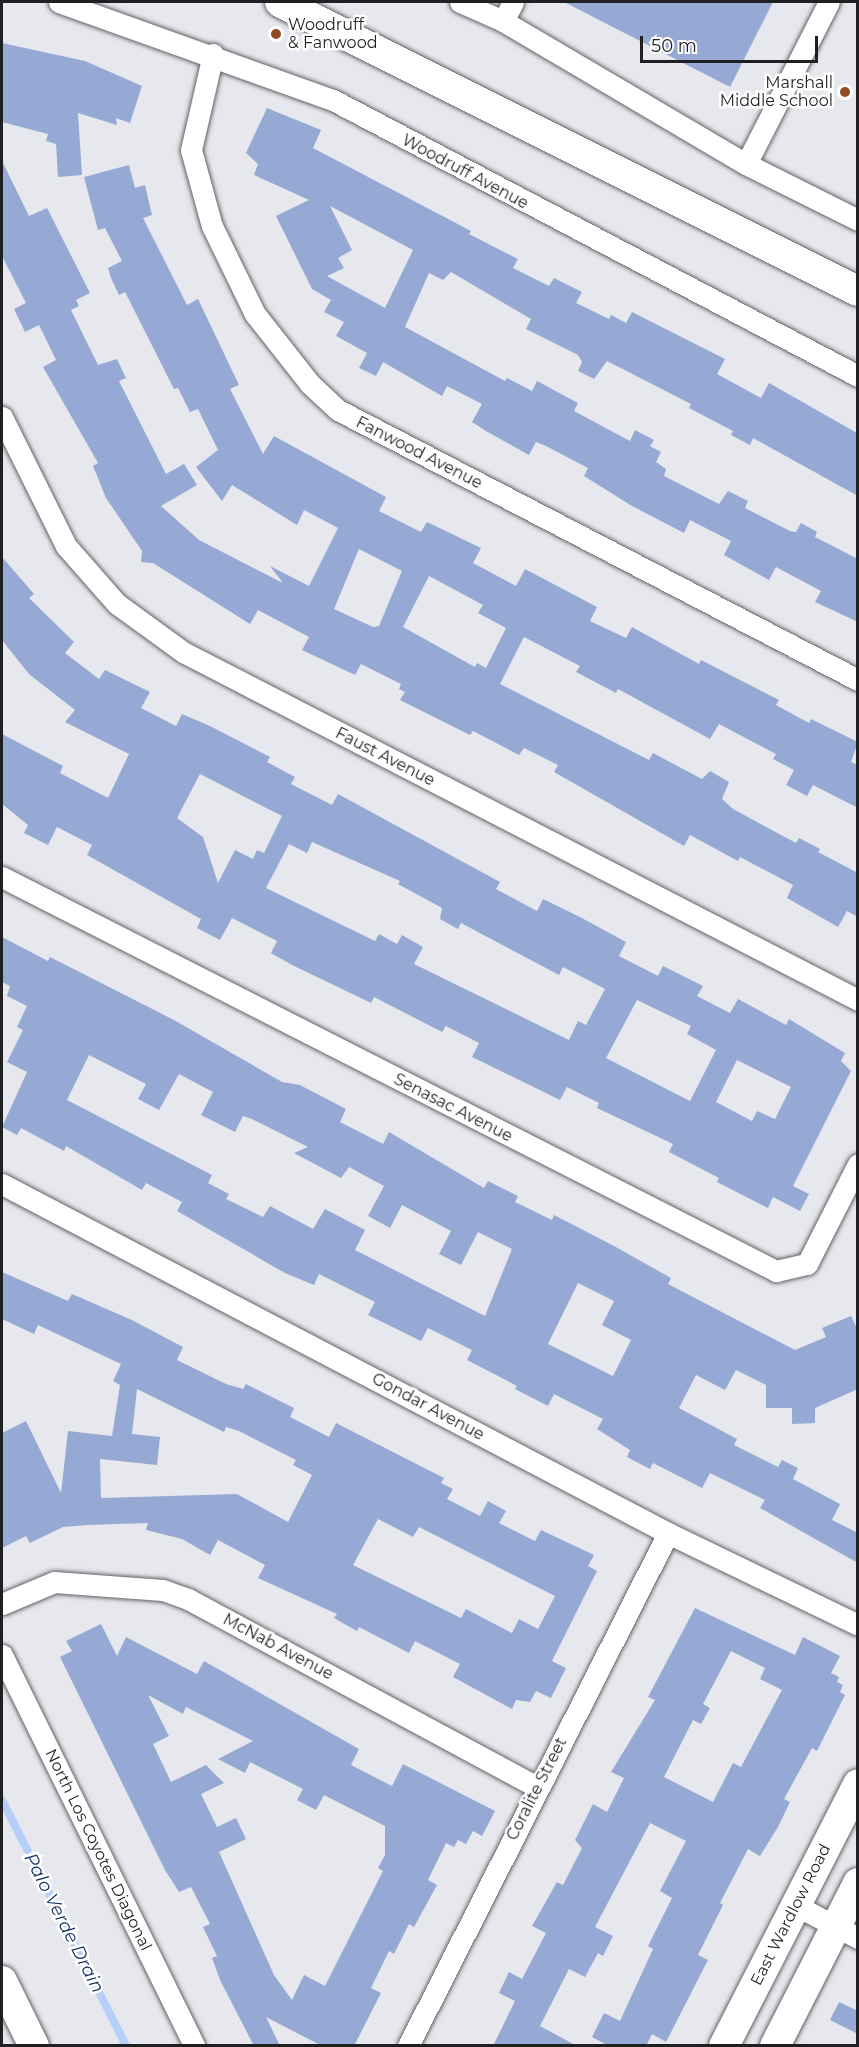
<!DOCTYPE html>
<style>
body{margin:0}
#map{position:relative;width:859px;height:2047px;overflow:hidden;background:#e6e8ed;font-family:Montserrat,sans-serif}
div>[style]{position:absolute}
.stream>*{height:8px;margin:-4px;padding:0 4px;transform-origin:4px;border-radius:4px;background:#b5cff9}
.building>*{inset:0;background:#96a9d4}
.roads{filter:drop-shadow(0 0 2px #626468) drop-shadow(0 0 2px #626468)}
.minor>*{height:21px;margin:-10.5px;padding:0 10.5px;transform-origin:10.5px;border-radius:10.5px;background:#fff}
.secondary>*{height:30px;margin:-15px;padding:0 15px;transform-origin:15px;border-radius:15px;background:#fff}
.dots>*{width:16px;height:16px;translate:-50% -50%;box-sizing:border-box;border:3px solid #fff;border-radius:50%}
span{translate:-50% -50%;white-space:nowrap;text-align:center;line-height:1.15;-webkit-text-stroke:5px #fff;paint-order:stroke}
.poi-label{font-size:16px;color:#1f2021}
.left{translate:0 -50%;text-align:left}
.right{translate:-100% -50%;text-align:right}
.street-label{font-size:16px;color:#1f2021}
.water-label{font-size:18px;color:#143163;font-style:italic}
.frame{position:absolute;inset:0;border:3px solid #1f2021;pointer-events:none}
.scale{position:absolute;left:640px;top:36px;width:178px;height:27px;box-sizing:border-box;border:3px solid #1f2021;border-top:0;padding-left:8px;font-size:18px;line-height:21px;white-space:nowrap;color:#1f2021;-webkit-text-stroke:4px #fff;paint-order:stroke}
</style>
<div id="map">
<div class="stream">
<i style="left:2px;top:1800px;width:275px;rotate:63.2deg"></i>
</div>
<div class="building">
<i style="clip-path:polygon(564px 2px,773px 2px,730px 87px)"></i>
<i style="clip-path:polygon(2px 43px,85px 61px,142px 86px,130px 123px,116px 118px,117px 125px,78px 113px,82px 175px,58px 177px,56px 144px,46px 141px,48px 134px,2px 122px)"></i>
<i style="clip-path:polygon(evenodd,267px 108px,321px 130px,313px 148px,471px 231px,469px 234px,518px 259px,513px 268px,549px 286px,554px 278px,582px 292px,576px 303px,609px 319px,611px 315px,626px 323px,632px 312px,725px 359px,717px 374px,761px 398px,769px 383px,857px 433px,858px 496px,753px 438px,750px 445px,731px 435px,733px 431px,689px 408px,691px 404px,607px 361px,594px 379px,578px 371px,582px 362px,578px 355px,526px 329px,531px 319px,451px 272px,443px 280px,429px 273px,405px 327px,505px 381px,507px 378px,532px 391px,537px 381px,578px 403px,574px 411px,630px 441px,635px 430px,654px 440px,650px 446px,661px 452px,656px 462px,666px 469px,664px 476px,719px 504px,728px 491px,748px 501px,745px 508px,790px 531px,796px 532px,801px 523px,817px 532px,815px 537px,858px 559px,858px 622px,815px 602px,821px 591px,776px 567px,769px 580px,724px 555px,731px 541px,690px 520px,684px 533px,632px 506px,584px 476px,588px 468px,544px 445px,536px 442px,529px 455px,486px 431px,472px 422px,482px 404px,447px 386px,442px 396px,383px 362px,376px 376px,359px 368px,367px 353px,336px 336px,344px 322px,324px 312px,331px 300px,312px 289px,276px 216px,309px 200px,254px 175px,258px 164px,246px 153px,267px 108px,330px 206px,413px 250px,385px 308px,327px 276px,344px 268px,338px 258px,352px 250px,330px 206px)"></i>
<i style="clip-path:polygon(evenodd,2px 161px,29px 216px,47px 208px,90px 293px,76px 300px,79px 306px,71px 310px,98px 365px,117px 359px,126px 378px,119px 381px,166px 474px,184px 464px,197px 485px,161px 506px,199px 540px,283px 583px,270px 566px,309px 586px,338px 528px,304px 510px,297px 525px,232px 485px,222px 501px,196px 467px,218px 450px,198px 409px,190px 412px,178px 388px,174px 389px,125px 292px,119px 295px,111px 278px,108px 268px,122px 261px,105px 228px,98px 230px,84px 177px,129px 165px,135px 188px,145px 185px,152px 215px,143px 218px,187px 305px,198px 299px,239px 385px,230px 389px,263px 454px,274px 436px,386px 497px,379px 511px,421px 532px,427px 522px,481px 548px,473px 563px,516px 586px,525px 569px,597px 607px,590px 621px,626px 638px,632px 627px,699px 664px,701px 660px,779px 700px,776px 705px,809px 723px,811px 719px,858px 742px,851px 762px,858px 765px,858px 808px,813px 785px,807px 796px,786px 785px,794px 770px,773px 759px,776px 754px,719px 724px,710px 739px,618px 689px,616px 693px,576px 672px,580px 666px,524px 637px,500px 684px,649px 760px,653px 753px,702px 779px,710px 771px,729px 782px,722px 799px,733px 809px,796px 843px,799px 838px,820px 849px,818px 852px,858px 873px,858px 917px,847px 911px,838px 927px,787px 898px,793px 885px,740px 857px,738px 861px,690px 835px,684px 846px,554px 772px,558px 765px,524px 748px,519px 755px,473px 731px,470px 735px,400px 700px,405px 692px,399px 689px,401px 684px,361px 664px,355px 675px,302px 650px,309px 637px,258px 610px,250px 624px,153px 563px,141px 562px,142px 551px,106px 498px,93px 466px,98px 463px,43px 367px,56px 360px,39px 325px,25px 332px,14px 309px,26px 303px,2px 256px,2px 161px,359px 549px,402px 571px,379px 626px,373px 627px,334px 609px,359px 549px,2px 161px,429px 576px,483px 605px,478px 613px,506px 628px,486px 668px,477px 663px,475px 667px,403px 627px,429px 576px)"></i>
<i style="clip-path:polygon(evenodd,2px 557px,34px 594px,29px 598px,74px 642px,65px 653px,99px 679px,105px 670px,150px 692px,141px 708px,176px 726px,182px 714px,210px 726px,270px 757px,267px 762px,295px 777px,291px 784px,332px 805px,338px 794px,500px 882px,496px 889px,537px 911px,543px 899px,580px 917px,626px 942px,619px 956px,658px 976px,663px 966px,703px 986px,697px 996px,730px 1013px,738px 999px,786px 1025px,789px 1019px,845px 1053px,841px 1061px,851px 1071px,793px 1186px,809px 1194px,800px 1211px,773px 1197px,768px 1208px,717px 1182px,719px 1178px,669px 1152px,673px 1144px,597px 1108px,599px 1103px,567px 1087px,560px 1100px,472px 1057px,479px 1043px,446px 1026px,442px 1032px,374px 997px,371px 1003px,292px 965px,271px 953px,277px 941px,232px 918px,220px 940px,197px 928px,201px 919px,87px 855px,92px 845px,57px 827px,48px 845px,24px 833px,28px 825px,2px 804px,2px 734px,63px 766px,60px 773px,108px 798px,129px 754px,65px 722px,75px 710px,29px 674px,2px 640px,2px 557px,200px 774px,282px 816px,264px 853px,257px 850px,253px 859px,235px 850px,218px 883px,203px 837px,177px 818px,200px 774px,2px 557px,312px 842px,400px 881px,398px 884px,442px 908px,440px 919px,458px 929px,461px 923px,559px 975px,563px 967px,605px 989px,586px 1025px,578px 1021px,569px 1040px,414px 964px,423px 947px,402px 935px,397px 944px,379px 934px,375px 941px,266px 888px,289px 844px,307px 853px,312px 842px,2px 557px,637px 1000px,691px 1026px,687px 1034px,716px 1050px,690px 1101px,606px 1058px,637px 1000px,2px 557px,737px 1060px,791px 1087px,775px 1119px,757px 1111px,752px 1121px,716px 1102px,737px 1060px)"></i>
<i style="clip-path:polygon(evenodd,2px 937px,48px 961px,50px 957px,174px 1020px,282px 1082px,300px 1085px,346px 1109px,340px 1122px,383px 1144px,389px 1132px,484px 1188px,488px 1181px,518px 1196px,515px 1202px,552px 1220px,554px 1215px,614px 1246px,671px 1278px,668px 1284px,795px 1350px,826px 1337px,822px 1328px,851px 1316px,858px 1330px,858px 1389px,815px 1408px,815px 1423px,792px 1424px,792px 1408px,766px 1408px,766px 1385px,736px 1370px,725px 1390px,696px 1375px,679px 1408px,737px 1439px,734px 1445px,778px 1467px,782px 1460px,798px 1468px,793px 1479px,840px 1504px,832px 1520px,858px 1533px,858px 1563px,760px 1508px,765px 1500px,710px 1473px,702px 1488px,653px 1463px,650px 1469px,627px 1457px,630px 1450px,597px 1429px,603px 1419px,554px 1394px,548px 1406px,515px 1389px,517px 1386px,467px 1360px,472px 1350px,428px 1328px,421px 1341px,368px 1315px,375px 1302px,319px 1274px,314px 1285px,285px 1273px,177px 1211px,182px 1202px,146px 1183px,142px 1190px,66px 1146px,64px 1151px,21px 1128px,17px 1135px,2px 1127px,27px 1072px,7px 1062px,23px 1030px,17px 1027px,27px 1006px,7px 996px,10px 986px,2px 982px,2px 937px,89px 1055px,146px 1084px,138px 1099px,159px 1110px,179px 1074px,213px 1092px,201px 1115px,235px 1132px,243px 1116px,252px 1119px,308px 1147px,294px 1153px,341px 1178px,349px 1167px,384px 1186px,368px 1216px,390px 1228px,402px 1205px,451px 1231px,439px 1254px,461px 1265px,478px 1232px,512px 1249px,485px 1316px,355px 1250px,365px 1230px,325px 1209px,313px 1229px,270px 1206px,263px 1217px,226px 1199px,229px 1194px,208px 1183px,212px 1175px,67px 1100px,89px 1055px,2px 937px,578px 1283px,614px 1301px,602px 1325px,631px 1340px,613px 1376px,548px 1344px,578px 1283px)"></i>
<i style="clip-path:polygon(evenodd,2px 1272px,68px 1301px,72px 1294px,132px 1320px,183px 1347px,177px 1360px,226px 1384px,243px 1389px,246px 1384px,294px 1408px,290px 1417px,329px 1437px,336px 1423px,444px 1478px,441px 1483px,453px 1489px,447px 1499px,480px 1516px,488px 1501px,506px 1511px,499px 1523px,535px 1541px,541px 1530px,594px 1555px,588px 1566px,597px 1571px,552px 1661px,566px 1668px,551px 1698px,536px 1691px,530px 1702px,516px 1700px,512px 1709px,453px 1677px,460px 1664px,415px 1641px,409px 1653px,359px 1627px,357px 1631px,334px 1618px,337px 1614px,258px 1578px,265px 1565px,218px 1540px,210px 1555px,182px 1539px,146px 1530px,148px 1523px,87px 1525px,63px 1527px,30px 1543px,26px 1536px,2px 1548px,2px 1433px,26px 1421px,61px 1493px,68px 1431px,112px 1436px,120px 1385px,113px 1381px,121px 1364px,38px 1325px,34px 1334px,2px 1319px,2px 1272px,137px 1389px,224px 1432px,226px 1427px,239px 1431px,296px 1460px,293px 1465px,312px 1475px,288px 1522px,237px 1494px,101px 1498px,100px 1459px,157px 1465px,160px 1437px,132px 1434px,137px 1389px,2px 1272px,378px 1519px,413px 1537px,419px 1527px,555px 1596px,538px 1629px,519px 1619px,512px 1633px,466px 1609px,461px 1618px,353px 1565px,378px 1519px)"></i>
<i style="clip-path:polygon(evenodd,695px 1608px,795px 1655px,803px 1637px,840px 1656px,831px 1673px,839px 1677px,837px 1682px,843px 1685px,840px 1692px,845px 1695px,817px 1751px,812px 1748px,784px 1799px,790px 1802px,778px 1827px,760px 1856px,748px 1849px,720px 1903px,723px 1905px,698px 1955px,708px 1960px,666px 2042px,652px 2034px,646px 2046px,609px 2046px,592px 2037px,604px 2013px,620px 2021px,653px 1949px,648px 1946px,672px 1898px,660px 1891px,686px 1841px,650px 1823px,595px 1927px,613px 1936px,603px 1956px,598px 1953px,585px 1977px,569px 1969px,540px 2026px,577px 2046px,493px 2046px,515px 2001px,499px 1993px,509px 1972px,522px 1979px,546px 1933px,532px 1926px,557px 1882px,563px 1885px,582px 1848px,575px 1840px,593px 1804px,607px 1812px,624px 1778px,611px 1772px,655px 1700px,648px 1697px,695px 1608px,731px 1651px,765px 1668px,760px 1679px,782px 1690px,741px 1767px,733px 1763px,713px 1802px,664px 1777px,693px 1720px,701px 1724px,710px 1708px,703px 1704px,731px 1651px)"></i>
<i style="clip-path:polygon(evenodd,101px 1624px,117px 1656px,126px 1637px,197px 1674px,204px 1661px,359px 1749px,351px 1765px,392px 1786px,403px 1764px,495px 1811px,482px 1836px,473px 1831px,466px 1844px,458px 1840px,454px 1847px,446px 1843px,428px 1880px,437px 1885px,414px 1927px,409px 1924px,394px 1954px,389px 1951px,371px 1988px,381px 1993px,354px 2046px,322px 2046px,266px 2017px,280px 2046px,254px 2046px,220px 1980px,212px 1958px,217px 1956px,203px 1927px,210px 1924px,191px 1887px,179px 1892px,165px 1870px,60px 1657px,72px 1651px,66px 1641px,101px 1624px,148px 1695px,183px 1714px,186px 1707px,253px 1741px,218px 1759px,245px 1773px,250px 1762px,303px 1789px,297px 1800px,316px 1810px,324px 1795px,385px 1826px,385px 1855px,378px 1868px,383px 1871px,325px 1986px,304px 1975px,292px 2000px,274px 1975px,219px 1852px,246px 1839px,236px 1818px,217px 1827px,201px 1794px,224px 1783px,206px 1765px,171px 1782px,153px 1744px,169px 1736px,148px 1695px)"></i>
<i style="clip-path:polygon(839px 2002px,858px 2011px,858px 2034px,830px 2020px)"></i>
</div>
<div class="roads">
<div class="minor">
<i style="left:59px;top:2px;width:291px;rotate:19.7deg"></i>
<i style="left:333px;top:100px;width:593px;rotate:27.73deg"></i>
<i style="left:460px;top:2px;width:47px;rotate:23.8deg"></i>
<i style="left:503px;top:21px;width:282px;rotate:30.5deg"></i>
<i style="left:746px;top:164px;width:125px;rotate:26.6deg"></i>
<i style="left:503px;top:21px;width:21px;rotate:-62deg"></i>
<i style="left:213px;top:54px;width:98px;rotate:102.9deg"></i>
<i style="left:191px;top:150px;width:79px;rotate:74.6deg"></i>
<i style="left:212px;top:226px;width:98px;rotate:64deg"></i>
<i style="left:255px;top:314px;width:89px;rotate:51.8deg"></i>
<i style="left:310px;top:384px;width:38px;rotate:43deg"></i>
<i style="left:338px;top:410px;width:586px;rotate:27.44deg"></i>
<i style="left:746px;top:164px;width:182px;rotate:-62.9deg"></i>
<i style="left:2px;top:417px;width:144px;rotate:63.6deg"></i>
<i style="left:66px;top:546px;width:77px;rotate:48.7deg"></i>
<i style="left:117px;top:604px;width:82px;rotate:36deg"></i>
<i style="left:183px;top:652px;width:759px;rotate:27.27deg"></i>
<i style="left:2px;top:877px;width:869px;rotate:26.98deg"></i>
<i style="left:776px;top:1271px;width:32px;rotate:-13deg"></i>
<i style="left:807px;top:1264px;width:112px;rotate:-63deg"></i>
<i style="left:2px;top:1184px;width:752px;rotate:27.66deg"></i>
<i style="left:668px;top:1533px;width:211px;rotate:25.8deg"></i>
<i style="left:2px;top:1604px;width:56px;rotate:-22.9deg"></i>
<i style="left:54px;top:1582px;width:109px;rotate:4.2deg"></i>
<i style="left:163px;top:1590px;width:27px;rotate:20deg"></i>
<i style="left:188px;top:1599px;width:396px;rotate:28.3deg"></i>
<i style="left:2px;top:1655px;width:436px;rotate:63.8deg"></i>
<i style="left:795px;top:1905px;width:71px;rotate:27.6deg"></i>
<i style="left:408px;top:2046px;width:575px;rotate:-63.12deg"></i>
</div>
<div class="secondary">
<i style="left:280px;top:2px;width:646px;rotate:26.57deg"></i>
<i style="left:2px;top:1981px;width:72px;rotate:63.8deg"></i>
<i style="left:724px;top:2046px;width:294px;rotate:-62.9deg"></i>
<i style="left:775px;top:2046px;width:183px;rotate:-63deg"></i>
</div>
</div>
<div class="dots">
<i style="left:276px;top:34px;background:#904b20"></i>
<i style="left:845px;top:92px;background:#904b20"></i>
</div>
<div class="poi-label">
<span class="left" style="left:288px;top:34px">Woodruff<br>&amp; Fanwood</span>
<span class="right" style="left:833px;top:92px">Marshall<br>Middle School</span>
</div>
<div class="street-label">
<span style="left:465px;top:172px;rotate:28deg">Woodruff Avenue</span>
<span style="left:419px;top:453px;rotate:27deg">Fanwood Avenue</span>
<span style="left:385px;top:757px;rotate:27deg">Faust Avenue</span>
<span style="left:453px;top:1108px;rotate:27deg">Senasac Avenue</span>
<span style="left:428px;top:1407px;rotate:28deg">Gondar Avenue</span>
<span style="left:278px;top:1647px;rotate:28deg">McNab Avenue</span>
<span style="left:537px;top:1789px;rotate:-63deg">Coralite Street</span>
<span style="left:98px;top:1850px;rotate:64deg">North Los Coyotes Diagonal</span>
<span style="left:791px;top:1915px;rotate:-63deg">East Wardlow Road</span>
</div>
<div class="water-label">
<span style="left:64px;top:1923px;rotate:63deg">Palo Verde Drain</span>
</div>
<div class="frame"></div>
<div class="scale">50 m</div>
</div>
